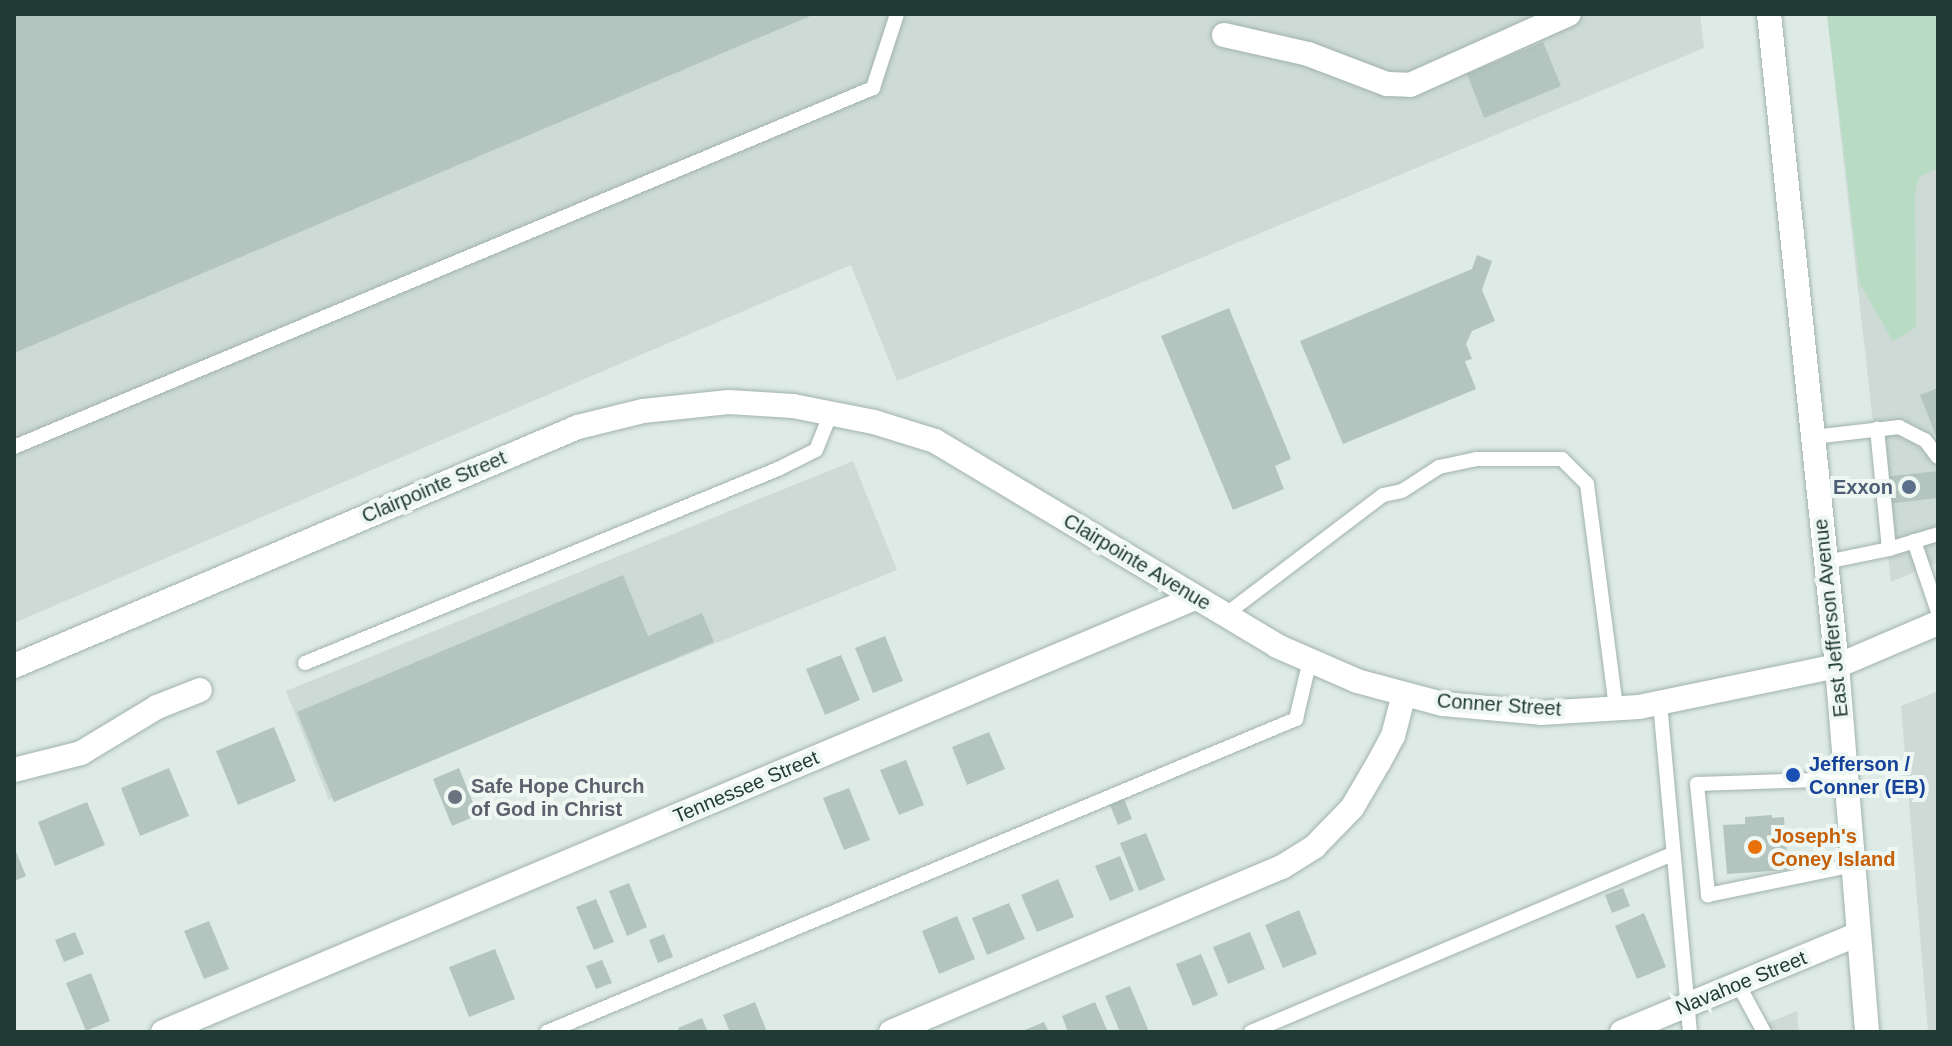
<!DOCTYPE html>
<style>
body{margin:0}
#map{position:relative;width:1952px;height:1046px;overflow:hidden;background:#deeae6;font-family:Arial,sans-serif}
div>[style]{position:absolute}
.built>*{inset:0;background:#cddad5}
.green>*{inset:0;background:#b7dcc3}
.building>*{inset:0;background:#b4c5bf}
.roads{filter:drop-shadow(0 0 2px #a1b2ad) drop-shadow(0 0 2px #a1b2ad)}
.service>*{height:14px;margin:-7px;padding:0 7px;transform-origin:7px;border-radius:7px;background:#fff}
.minor>*{height:24px;margin:-12px;padding:0 12px;transform-origin:12px;border-radius:12px;background:#fff}
.tertiary>*{height:24px;margin:-12px;padding:0 12px;transform-origin:12px;border-radius:12px;background:#fff}
.secondary>*{height:24px;margin:-12px;padding:0 12px;transform-origin:12px;border-radius:12px;background:#fff}
.dots>*{width:22px;height:22px;translate:-50% -50%;box-sizing:border-box;border:4px solid #eff7f3;border-radius:50%}
span{translate:-50% -50%;white-space:nowrap;text-align:center;line-height:1.15;-webkit-text-stroke:8px #eff7f3;paint-order:stroke}
.street-label{font-size:20px;color:#203a34}
.service-label{font-size:20px;color:#4e5e75;font-weight:700}
.right{translate:-100% -50%;text-align:right}
.transit-label{font-size:20px;color:#164399;font-weight:700}
.left{translate:0 -50%;text-align:left}
.worship-label{font-size:20px;color:#5b616d;font-weight:700}
.food-label{font-size:20px;color:#c56008;font-weight:700}
.frame{position:absolute;inset:0;border:16px solid #203a34;pointer-events:none}
</style>
<div id="map">
<div class="built">
<i style="clip-path:polygon(14px 14px,1700px 14px,1704px 48px,1088px 305px,897px 381px,851px 265px,14px 623px)"></i>
<i style="clip-path:polygon(1827px 14px,1938px 14px,1938px 562px,1891px 582px)"></i>
<i style="clip-path:polygon(853px 461px,897px 570px,329px 800px,286px 691px)"></i>
<i style="clip-path:polygon(1938px 691px,1938px 1032px,1928px 1032px,1901px 706px)"></i>
<i style="clip-path:polygon(1797px 1011px,1799px 1032px,1745px 1032px)"></i>
</div>
<div class="green">
<i style="clip-path:polygon(1827px 14px,1938px 14px,1938px 168px,1919px 177px,1915px 193px,1916px 327px,1893px 341px,1860px 284px)"></i>
</div>
<div class="building">
<i style="clip-path:polygon(14px 14px,815px 14px,14px 353px)"></i>
<i style="clip-path:polygon(1543px 42px,1561px 86px,1484px 118px,1467px 74px)"></i>
<i style="clip-path:polygon(1477px 255px,1492px 261px,1482px 290px,1495px 321px,1472px 331px,1466px 344px,1472px 359px,1465px 361px,1476px 389px,1343px 444px,1300px 341px,1472px 269px)"></i>
<i style="clip-path:polygon(1229px 308px,1291px 459px,1275px 466px,1284px 489px,1233px 510px,1161px 336px)"></i>
<i style="clip-path:polygon(1938px 388px,1938px 441px,1920px 395px)"></i>
<i style="clip-path:polygon(1938px 471px,1938px 498px,1886px 504px,1883px 477px)"></i>
<i style="clip-path:polygon(623px 575px,648px 636px,702px 613px,714px 642px,334px 802px,297px 712px)"></i>
<i style="clip-path:polygon(885px 636px,903px 681px,873px 693px,855px 648px)"></i>
<i style="clip-path:polygon(841px 655px,860px 700px,825px 715px,806px 669px)"></i>
<i style="clip-path:polygon(274px 727px,296px 781px,238px 805px,216px 751px)"></i>
<i style="clip-path:polygon(989px 732px,1005px 769px,967px 785px,952px 747px)"></i>
<i style="clip-path:polygon(906px 760px,924px 805px,899px 815px,880px 770px)"></i>
<i style="clip-path:polygon(169px 768px,189px 816px,140px 836px,121px 788px)"></i>
<i style="clip-path:polygon(459px 768px,478px 815px,452px 826px,433px 779px)"></i>
<i style="clip-path:polygon(849px 788px,870px 840px,844px 850px,823px 798px)"></i>
<i style="clip-path:polygon(1124px 799px,1132px 819px,1118px 825px,1110px 805px)"></i>
<i style="clip-path:polygon(87px 802px,105px 845px,55px 866px,38px 822px)"></i>
<i style="clip-path:polygon(1772px 815px,1772px 818px,1784px 817px,1788px 870px,1727px 874px,1723px 825px,1745px 824px,1745px 817px)"></i>
<i style="clip-path:polygon(1146px 833px,1165px 880px,1139px 891px,1120px 843px)"></i>
<i style="clip-path:polygon(14px 847px,26px 876px,14px 881px)"></i>
<i style="clip-path:polygon(1120px 856px,1134px 891px,1110px 901px,1095px 866px)"></i>
<i style="clip-path:polygon(1058px 879px,1074px 917px,1037px 932px,1021px 895px)"></i>
<i style="clip-path:polygon(629px 883px,647px 927px,627px 936px,609px 891px)"></i>
<i style="clip-path:polygon(1623px 888px,1630px 906px,1612px 913px,1605px 895px)"></i>
<i style="clip-path:polygon(596px 899px,614px 942px,594px 950px,576px 907px)"></i>
<i style="clip-path:polygon(1009px 903px,1025px 939px,987px 955px,972px 918px)"></i>
<i style="clip-path:polygon(1299px 910px,1317px 954px,1283px 968px,1265px 925px)"></i>
<i style="clip-path:polygon(1644px 913px,1666px 967px,1637px 979px,1615px 926px)"></i>
<i style="clip-path:polygon(957px 916px,975px 959px,939px 974px,922px 931px)"></i>
<i style="clip-path:polygon(209px 921px,229px 969px,204px 979px,184px 931px)"></i>
<i style="clip-path:polygon(75px 932px,84px 954px,64px 962px,55px 940px)"></i>
<i style="clip-path:polygon(1250px 932px,1265px 969px,1228px 984px,1213px 947px)"></i>
<i style="clip-path:polygon(664px 934px,673px 957px,658px 963px,649px 940px)"></i>
<i style="clip-path:polygon(495px 949px,515px 999px,469px 1017px,449px 967px)"></i>
<i style="clip-path:polygon(1201px 954px,1218px 995px,1193px 1006px,1176px 964px)"></i>
<i style="clip-path:polygon(602px 960px,612px 983px,596px 989px,586px 966px)"></i>
<i style="clip-path:polygon(91px 973px,110px 1021px,86px 1031px,66px 983px)"></i>
<i style="clip-path:polygon(1130px 986px,1149px 1032px,1120px 1032px,1105px 996px)"></i>
<i style="clip-path:polygon(755px 1002px,767px 1032px,730px 1032px,723px 1015px)"></i>
<i style="clip-path:polygon(1095px 1002px,1108px 1032px,1068px 1032px,1062px 1016px)"></i>
<i style="clip-path:polygon(702px 1018px,708px 1032px,680px 1032px,678px 1028px)"></i>
<i style="clip-path:polygon(1044px 1022px,1049px 1032px,1020px 1032px)"></i>
</div>
<div class="roads">
<div class="service">
<i style="left:1813px;top:437px;width:87px;rotate:-6.6deg"></i>
<i style="left:1899px;top:427px;width:29px;rotate:27deg"></i>
<i style="left:1925px;top:440px;width:21px;rotate:53deg"></i>
<i style="left:14px;top:447px;width:931px;rotate:-22.68deg"></i>
<i style="left:873px;top:88px;width:78px;rotate:-72deg"></i>
<i style="left:1914px;top:541px;width:75px;rotate:71.3deg"></i>
<i style="left:1889px;top:549px;width:51px;rotate:-17deg"></i>
<i style="left:1826px;top:562px;width:64px;rotate:-11.7deg"></i>
<i style="left:1889px;top:549px;width:121px;rotate:-95.7deg"></i>
<i style="left:1225px;top:615px;width:198px;rotate:-37.2deg"></i>
<i style="left:1383px;top:495px;width:19px;rotate:-12deg"></i>
<i style="left:1402px;top:491px;width:44px;rotate:-33deg"></i>
<i style="left:1439px;top:467px;width:38px;rotate:-12deg"></i>
<i style="left:1476px;top:459px;width:86px"></i>
<i style="left:1562px;top:459px;width:35px;rotate:45deg"></i>
<i style="left:1587px;top:484px;width:226px;rotate:82.6deg"></i>
<i style="left:305px;top:663px;width:511px;rotate:-22.3deg"></i>
<i style="left:778px;top:469px;width:42px;rotate:-26.6deg"></i>
<i style="left:816px;top:450px;width:40px;rotate:-68deg"></i>
<i style="left:1660px;top:703px;width:330px;rotate:84.8deg"></i>
<i style="left:1846px;top:779px;width:149px;rotate:178.1deg"></i>
<i style="left:1697px;top:784px;width:112px;rotate:84.3deg"></i>
<i style="left:1708px;top:895px;width:149px;rotate:-11.6deg"></i>
<i style="left:1738px;top:984px;width:55px;rotate:61.6deg"></i>
<i style="left:547px;top:1032px;width:812px;rotate:-22.68deg"></i>
<i style="left:1296px;top:719px;width:61px;rotate:-76.7deg"></i>
<i style="left:1251px;top:1032px;width:458px;rotate:-22.9deg"></i>
</div>
<div class="minor">
<i style="left:1224px;top:35px;width:86px;rotate:12.7deg"></i>
<i style="left:1308px;top:54px;width:85px;rotate:20.8deg"></i>
<i style="left:1387px;top:84px;width:23px;rotate:2deg"></i>
<i style="left:1410px;top:85px;width:174px;rotate:-24.1deg"></i>
<i style="left:14px;top:770px;width:69px;rotate:-14.2deg"></i>
<i style="left:81px;top:753px;width:89px;rotate:-31.2deg"></i>
<i style="left:157px;top:707px;width:46px;rotate:-21.6deg"></i>
<i style="left:163px;top:1032px;width:1120px;rotate:-22.81deg"></i>
<i style="left:891px;top:1032px;width:424px;rotate:-22.9deg"></i>
<i style="left:1282px;top:867px;width:39px;rotate:-32deg"></i>
<i style="left:1315px;top:846px;width:53px;rotate:-45.8deg"></i>
<i style="left:1352px;top:808px;width:53px;rotate:-59.6deg"></i>
<i style="left:1379px;top:762px;width:30px;rotate:-62deg"></i>
<i style="left:1393px;top:736px;width:43px;rotate:-75.3deg"></i>
<i style="left:1622px;top:1032px;width:256px;rotate:-22.5deg"></i>
</div>
<div class="tertiary">
<i style="left:14px;top:666px;width:613px;rotate:-22.97deg"></i>
<i style="left:578px;top:427px;width:67px;rotate:-13.8deg"></i>
<i style="left:643px;top:411px;width:86px;rotate:-6deg"></i>
<i style="left:729px;top:402px;width:64px;rotate:3.6deg"></i>
<i style="left:793px;top:406px;width:83px;rotate:11.2deg"></i>
<i style="left:874px;top:422px;width:64px;rotate:17.3deg"></i>
<i style="left:935px;top:441px;width:399px;rotate:30.9deg"></i>
<i style="left:1277px;top:646px;width:87px;rotate:23.6deg"></i>
<i style="left:1357px;top:681px;width:89px;rotate:15deg"></i>
<i style="left:1443px;top:704px;width:98px;rotate:5.2deg"></i>
<i style="left:1541px;top:713px;width:98px;rotate:-3.5deg"></i>
<i style="left:1639px;top:707px;width:202px;rotate:-11.7deg"></i>
</div>
<div class="secondary">
<i style="left:1769px;top:14px;width:656px;rotate:84.05deg"></i>
<i style="left:1837px;top:666px;width:367px;rotate:85.3deg"></i>
<i style="left:1837px;top:666px;width:110px;rotate:-23.1deg"></i>
</div>
</div>
<div class="dots">
<i style="left:1909px;top:487px;background:#5c6f8a"></i>
<i style="left:1793px;top:775px;background:#1a4fb4"></i>
<i style="left:455px;top:797px;background:#6b7280"></i>
<i style="left:1755px;top:847px;background:#e8710a"></i>
</div>
<div class="street-label">
<span style="left:434px;top:487px;rotate:-23deg">Clairpointe Street</span>
<span style="left:1137px;top:562px;rotate:31deg">Clairpointe Avenue</span>
<span style="left:1831px;top:618px;rotate:-96deg">East Jefferson Avenue</span>
<span style="left:1499px;top:705px;rotate:4deg">Conner Street</span>
<span style="left:746px;top:787px;rotate:-23deg">Tennessee Street</span>
<span style="left:1741px;top:983px;rotate:-22deg">Navahoe Street</span>
</div>
<div class="service-label">
<span class="right" style="left:1893px;top:487px">Exxon</span>
</div>
<div class="transit-label">
<span class="left" style="left:1809px;top:776px">Jefferson /<br>Conner (EB)</span>
</div>
<div class="worship-label">
<span class="left" style="left:471px;top:798px">Safe Hope Church<br>of God in Christ</span>
</div>
<div class="food-label">
<span class="left" style="left:1771px;top:848px">Joseph's<br>Coney Island</span>
</div>
<div class="frame"></div>
</div>
